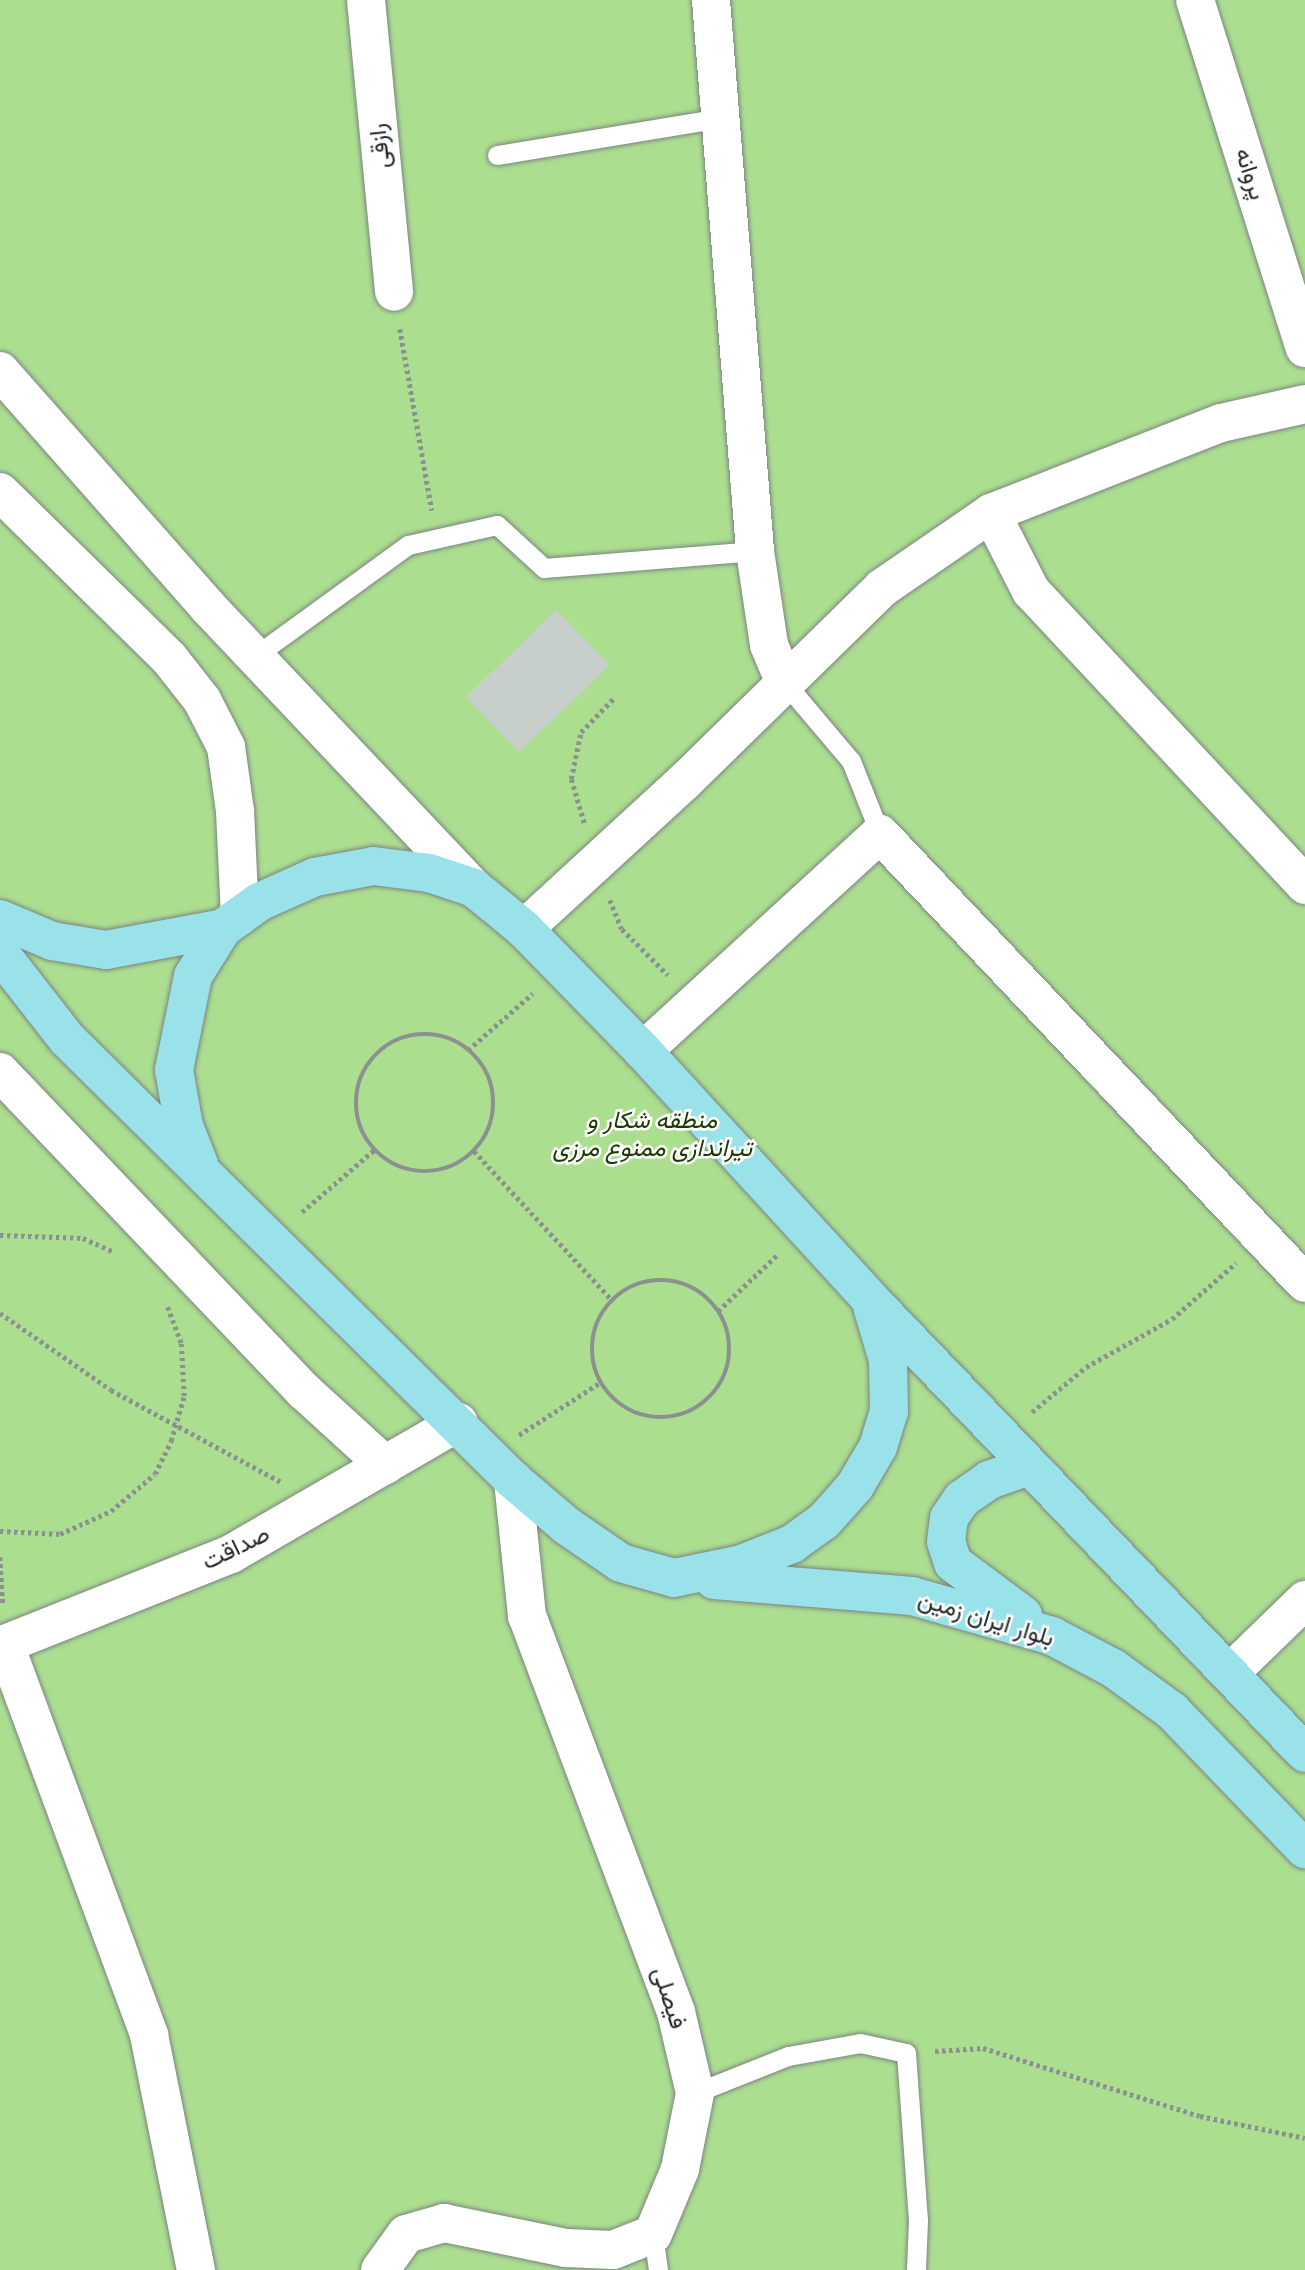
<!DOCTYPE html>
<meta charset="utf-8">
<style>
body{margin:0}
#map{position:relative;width:1305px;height:2270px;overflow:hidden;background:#eff8f6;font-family:"Roboto Serif",Vazirmatn,serif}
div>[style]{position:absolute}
.green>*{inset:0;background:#acde90}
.building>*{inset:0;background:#c7cfca}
.path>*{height:4.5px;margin-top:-2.25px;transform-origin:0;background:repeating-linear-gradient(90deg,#8b9190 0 3.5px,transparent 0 7px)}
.path>.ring{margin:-2.25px;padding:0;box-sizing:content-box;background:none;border:4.5px solid #8b9190;border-radius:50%}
.roads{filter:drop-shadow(0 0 2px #7b8482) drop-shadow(0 0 2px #7b8482)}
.service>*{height:19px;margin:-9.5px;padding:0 9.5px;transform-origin:9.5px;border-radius:9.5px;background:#fff}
.minor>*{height:38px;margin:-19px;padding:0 19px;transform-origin:19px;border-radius:19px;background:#fff}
.tertiary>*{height:38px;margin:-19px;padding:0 19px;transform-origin:19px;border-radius:19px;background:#fff}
.primary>*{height:38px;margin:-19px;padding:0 19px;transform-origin:19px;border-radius:19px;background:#9ae2e9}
span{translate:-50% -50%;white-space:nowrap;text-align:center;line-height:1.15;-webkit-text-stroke:5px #fff;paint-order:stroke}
.street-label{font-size:24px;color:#252828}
.park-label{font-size:24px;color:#1a3a00;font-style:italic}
</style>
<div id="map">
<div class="green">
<i style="clip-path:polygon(0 0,1305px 0,1305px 2270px,0 2270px)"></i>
</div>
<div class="building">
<i style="clip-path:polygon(556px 610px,610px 665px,519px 752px,466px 697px)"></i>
</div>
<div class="path">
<i style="left:400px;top:329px;width:184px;rotate:80deg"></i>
<i style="left:584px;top:823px;width:46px;rotate:-106.5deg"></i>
<i style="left:571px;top:779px;width:48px;rotate:-78deg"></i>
<i style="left:581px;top:732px;width:49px;rotate:-45.8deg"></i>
<i style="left:610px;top:900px;width:31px;rotate:68deg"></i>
<i style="left:622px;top:929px;width:65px;rotate:45deg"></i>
<i class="ring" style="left:356px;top:1034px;width:133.5px;height:133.5px"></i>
<i style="left:468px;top:1050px;width:86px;rotate:-41.2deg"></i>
<i style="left:474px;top:1151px;width:205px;rotate:47.2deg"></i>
<i style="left:302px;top:1212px;width:95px;rotate:-40.7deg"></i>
<i style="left:0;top:1235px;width:83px;rotate:2.1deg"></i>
<i style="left:83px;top:1238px;width:35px;rotate:24deg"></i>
<i class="ring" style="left:592px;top:1280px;width:133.5px;height:133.5px"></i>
<i style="left:718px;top:1311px;width:83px;rotate:-43.5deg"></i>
<i style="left:0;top:1313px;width:135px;rotate:34.7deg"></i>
<i style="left:111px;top:1390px;width:193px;rotate:28.4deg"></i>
<i style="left:1032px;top:1412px;width:70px;rotate:-39.8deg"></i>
<i style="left:1086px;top:1367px;width:98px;rotate:-29.2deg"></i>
<i style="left:1172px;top:1319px;width:85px;rotate:-41.2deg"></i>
<i style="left:519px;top:1435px;width:98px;rotate:-32.9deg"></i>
<i style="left:0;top:1531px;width:60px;rotate:2.9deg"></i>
<i style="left:60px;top:1534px;width:56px;rotate:-24.3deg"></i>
<i style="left:111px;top:1511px;width:57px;rotate:-40.1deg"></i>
<i style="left:155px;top:1474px;width:37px;rotate:-64deg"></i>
<i style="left:171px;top:1441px;width:47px;rotate:-73.9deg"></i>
<i style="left:184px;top:1396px;width:53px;rotate:-93.2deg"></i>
<i style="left:181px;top:1343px;width:42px;rotate:-111deg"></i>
<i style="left:0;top:1557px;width:48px;rotate:86.4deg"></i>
<i style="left:935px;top:2051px;width:48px;rotate:-3.6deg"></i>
<i style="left:983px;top:2048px;width:227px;rotate:17.4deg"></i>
<i style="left:1200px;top:2116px;width:107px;rotate:11.8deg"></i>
</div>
<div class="roads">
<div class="service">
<i style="left:497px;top:155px;width:227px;rotate:-9.4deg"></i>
<i style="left:255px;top:656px;width:189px;rotate:-36deg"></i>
<i style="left:408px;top:545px;width:91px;rotate:-12.7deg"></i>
<i style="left:497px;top:525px;width:64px;rotate:42.5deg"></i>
<i style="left:544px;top:568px;width:212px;rotate:-4.6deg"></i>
<i style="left:785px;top:683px;width:102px;rotate:49.8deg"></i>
<i style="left:851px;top:761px;width:79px;rotate:68.3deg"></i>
<i style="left:695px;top:2093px;width:100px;rotate:-21.7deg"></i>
<i style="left:788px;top:2056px;width:73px;rotate:-10.2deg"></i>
<i style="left:860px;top:2043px;width:47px;rotate:12.3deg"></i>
<i style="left:906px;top:2053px;width:167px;rotate:85.9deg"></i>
<i style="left:918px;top:2220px;width:50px;rotate:92.3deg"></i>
<i style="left:653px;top:2234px;width:36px;rotate:82deg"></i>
</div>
<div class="minor">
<i style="left:366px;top:0;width:293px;rotate:84.5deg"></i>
<i style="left:711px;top:0;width:553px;rotate:85.43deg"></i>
<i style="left:755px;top:551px;width:95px;rotate:81.5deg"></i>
<i style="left:769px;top:645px;width:41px;rotate:67.2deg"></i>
<i style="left:1195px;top:0;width:365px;rotate:72.5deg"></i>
<i style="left:991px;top:513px;width:88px;rotate:62.9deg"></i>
<i style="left:1031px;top:591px;width:402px;rotate:47deg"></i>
<i style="left:643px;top:1051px;width:321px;rotate:-42.5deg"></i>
<i style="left:880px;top:834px;width:618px;rotate:46.57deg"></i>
<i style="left:0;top:1072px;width:441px;rotate:46.4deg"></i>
<i style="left:304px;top:1391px;width:110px;rotate:42.4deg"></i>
<i style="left:5px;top:1645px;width:416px;rotate:69.7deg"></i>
<i style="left:149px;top:2035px;width:240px;rotate:78.7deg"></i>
<i style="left:0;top:1646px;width:249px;rotate:-21.7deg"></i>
<i style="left:231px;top:1554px;width:263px;rotate:-30.1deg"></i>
<i style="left:1230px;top:1673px;width:105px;rotate:-44.2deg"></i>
<i style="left:380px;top:2270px;width:44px;rotate:-54.2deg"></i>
<i style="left:406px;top:2234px;width:40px;rotate:-16deg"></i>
<i style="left:444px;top:2223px;width:125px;rotate:11.6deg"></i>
<i style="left:566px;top:2248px;width:47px;rotate:2.4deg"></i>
<i style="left:613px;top:2250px;width:43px;rotate:-21.8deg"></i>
<i style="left:653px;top:2234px;width:70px;rotate:-67.4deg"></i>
<i style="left:680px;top:2169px;width:77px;rotate:-78.8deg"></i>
<i style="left:695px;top:2093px;width:83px;rotate:-103.2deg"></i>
<i style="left:676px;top:2012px;width:423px;rotate:-110.6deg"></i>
<i style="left:527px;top:1616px;width:137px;rotate:-95.9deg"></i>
</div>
<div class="tertiary">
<i style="left:0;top:371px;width:315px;rotate:48.6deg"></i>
<i style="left:208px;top:607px;width:387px;rotate:46.6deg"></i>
<i style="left:0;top:492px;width:237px;rotate:44.5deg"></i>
<i style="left:169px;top:658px;width:53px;rotate:51.8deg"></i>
<i style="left:202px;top:700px;width:53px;rotate:62.9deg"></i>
<i style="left:226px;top:747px;width:65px;rotate:82deg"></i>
<i style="left:235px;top:811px;width:105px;rotate:87.3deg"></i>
<i style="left:524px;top:929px;width:217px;rotate:-42.6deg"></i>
<i style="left:684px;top:782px;width:277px;rotate:-44.4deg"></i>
<i style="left:882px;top:588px;width:132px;rotate:-34.5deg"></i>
<i style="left:991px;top:513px;width:247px;rotate:-21.4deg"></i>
<i style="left:1221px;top:423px;width:86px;rotate:-12.7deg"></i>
</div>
<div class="primary">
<i style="left:0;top:919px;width:56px;rotate:22.9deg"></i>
<i style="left:52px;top:941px;width:55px;rotate:9.5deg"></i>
<i style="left:106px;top:950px;width:119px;rotate:-10.6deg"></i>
<i style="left:223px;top:928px;width:44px;rotate:-35.8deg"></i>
<i style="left:259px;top:902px;width:61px;rotate:-24.1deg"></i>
<i style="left:315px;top:877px;width:59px;rotate:-10.7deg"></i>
<i style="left:373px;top:866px;width:56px;rotate:7.1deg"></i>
<i style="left:429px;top:873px;width:47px;rotate:18.4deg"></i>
<i style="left:474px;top:888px;width:65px;rotate:39.4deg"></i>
<i style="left:524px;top:929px;width:170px;rotate:45.7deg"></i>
<i style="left:643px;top:1051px;width:335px;rotate:47.5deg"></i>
<i style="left:869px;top:1298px;width:630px;rotate:46.22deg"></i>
<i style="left:0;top:953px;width:109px;rotate:52.1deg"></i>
<i style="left:67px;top:1039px;width:627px;rotate:44.68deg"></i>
<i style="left:513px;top:1480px;width:71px;rotate:40.4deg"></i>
<i style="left:567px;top:1526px;width:65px;rotate:34.4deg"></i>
<i style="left:621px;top:1563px;width:55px;rotate:15.8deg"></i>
<i style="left:674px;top:1578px;width:69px;rotate:-11.6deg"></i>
<i style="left:742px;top:1564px;width:54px;rotate:-21.8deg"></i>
<i style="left:792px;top:1544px;width:39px;rotate:-36deg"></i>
<i style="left:824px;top:1521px;width:47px;rotate:-48.5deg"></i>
<i style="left:855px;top:1486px;width:45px;rotate:-59.5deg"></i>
<i style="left:878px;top:1447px;width:37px;rotate:-73deg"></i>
<i style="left:889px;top:1412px;width:52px;rotate:-91.1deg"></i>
<i style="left:888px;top:1360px;width:56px;rotate:-106.5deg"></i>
<i style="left:199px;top:1164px;width:41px;rotate:-111.5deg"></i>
<i style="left:184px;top:1126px;width:57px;rotate:-100.1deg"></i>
<i style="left:174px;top:1070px;width:96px;rotate:-78.6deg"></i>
<i style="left:193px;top:976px;width:57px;rotate:-58deg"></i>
<i style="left:714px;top:1580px;width:199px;rotate:4.6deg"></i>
<i style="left:912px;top:1596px;width:146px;rotate:15.9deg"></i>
<i style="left:1052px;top:1636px;width:69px;rotate:27.7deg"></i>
<i style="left:1113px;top:1668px;width:73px;rotate:36.1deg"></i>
<i style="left:1172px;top:1711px;width:192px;rotate:46.1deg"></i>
<i style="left:1023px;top:1615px;width:87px;rotate:-143.4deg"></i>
<i style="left:953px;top:1563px;width:22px;rotate:-108deg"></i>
<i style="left:946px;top:1542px;width:24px;rotate:-83deg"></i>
<i style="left:949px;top:1518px;width:23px;rotate:-56deg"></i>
<i style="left:962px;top:1499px;width:33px;rotate:-35deg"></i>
<i style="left:989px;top:1480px;width:42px;rotate:-19.3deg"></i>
</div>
</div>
<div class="street-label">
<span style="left:380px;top:146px;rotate:-96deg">رازقی</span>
<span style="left:1250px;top:174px;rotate:72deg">پروانه</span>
<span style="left:236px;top:1548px;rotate:-26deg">صداقت</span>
<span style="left:986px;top:1619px;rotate:17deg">بلوار ایران زمین</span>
<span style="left:669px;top:1998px;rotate:72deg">فیصلی</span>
</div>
<div class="park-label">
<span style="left:652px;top:1135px">منطقه شکار و<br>تیراندازی ممنوع مرزی</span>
</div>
</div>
